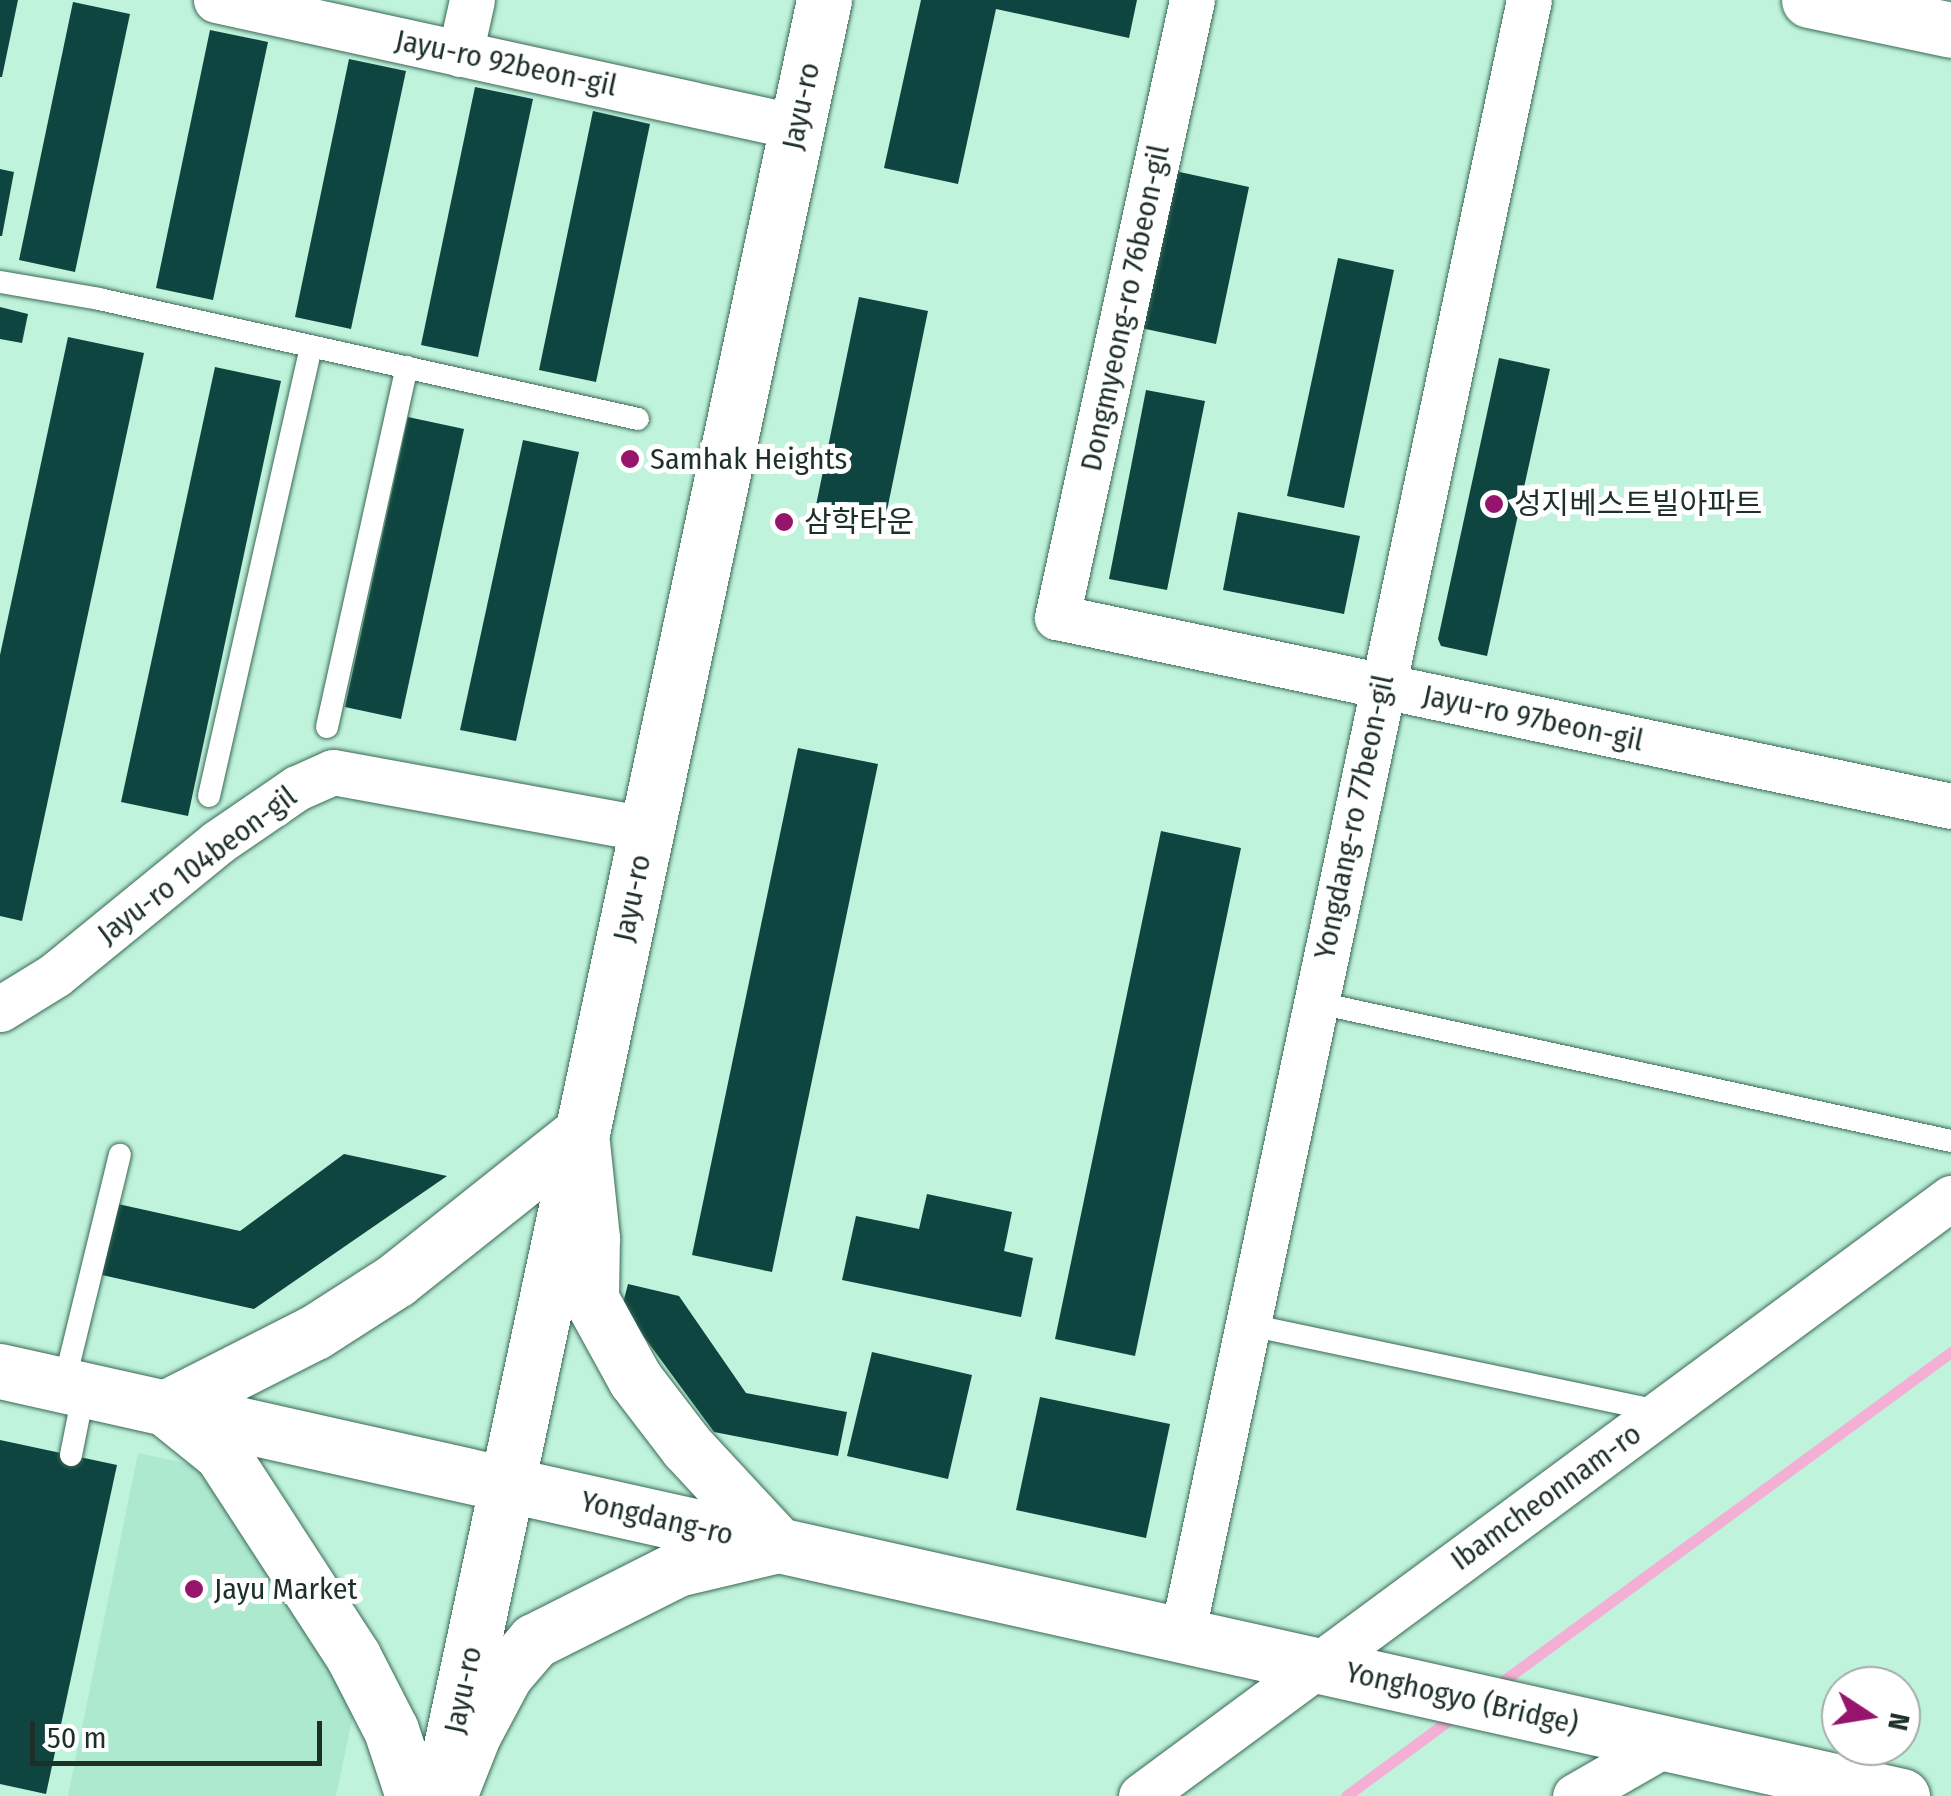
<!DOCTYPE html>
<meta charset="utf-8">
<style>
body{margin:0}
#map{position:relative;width:1951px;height:1796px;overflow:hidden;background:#c0f3dc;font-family:"Fira Sans Condensed","Noto Sans KR",sans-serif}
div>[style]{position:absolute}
.built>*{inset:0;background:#ade9cf}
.stream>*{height:11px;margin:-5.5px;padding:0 5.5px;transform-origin:5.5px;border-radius:5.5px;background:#f4afd4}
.building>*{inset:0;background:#0f4540}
.roads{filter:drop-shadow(0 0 2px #3a6956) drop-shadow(0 0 2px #3a6956)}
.service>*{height:22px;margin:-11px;padding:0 11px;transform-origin:11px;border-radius:11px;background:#fff}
.minor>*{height:45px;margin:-22.5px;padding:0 22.5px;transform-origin:22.5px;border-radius:22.5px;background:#fff}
.tertiary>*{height:55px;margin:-27.5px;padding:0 27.5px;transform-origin:27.5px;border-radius:27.5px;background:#fff}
.secondary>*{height:55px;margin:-27.5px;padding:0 27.5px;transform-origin:27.5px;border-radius:27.5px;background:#fff}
.dots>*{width:28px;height:28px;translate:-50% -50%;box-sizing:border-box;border:5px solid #fff;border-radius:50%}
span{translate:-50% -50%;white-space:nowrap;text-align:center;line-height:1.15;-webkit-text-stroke:10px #fff;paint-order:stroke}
.street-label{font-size:30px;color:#1d3028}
.poi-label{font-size:30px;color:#1d3028}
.left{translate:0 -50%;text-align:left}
.north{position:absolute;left:1821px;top:1666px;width:100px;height:100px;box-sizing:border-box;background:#fff;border:2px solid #a5aca9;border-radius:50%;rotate:102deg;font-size:28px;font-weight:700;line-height:40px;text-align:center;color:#1d3028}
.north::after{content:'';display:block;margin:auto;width:35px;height:45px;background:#96146b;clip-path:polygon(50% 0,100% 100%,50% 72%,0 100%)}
.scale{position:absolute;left:30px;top:1721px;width:292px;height:45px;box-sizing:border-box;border:5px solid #1d3028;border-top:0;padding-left:12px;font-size:30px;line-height:35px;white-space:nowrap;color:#1d3028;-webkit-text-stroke:8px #fff;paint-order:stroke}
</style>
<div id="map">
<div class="built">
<i style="clip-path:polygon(138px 1453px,203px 1467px,354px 1711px,336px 1796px,68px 1796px)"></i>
</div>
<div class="stream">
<i style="left:1495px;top:1687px;width:566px;rotate:-36.3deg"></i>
<i style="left:1346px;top:1796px;width:137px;rotate:-36.4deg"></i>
</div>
<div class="building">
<i style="clip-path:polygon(0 0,18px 0,2px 77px,0 77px)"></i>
<i style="clip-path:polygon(921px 0,1137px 0,1129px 38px,996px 9px,958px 184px,884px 168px)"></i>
<i style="clip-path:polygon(73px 2px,130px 14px,75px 272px,19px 260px)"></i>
<i style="clip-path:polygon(210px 30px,268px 42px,213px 300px,156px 288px)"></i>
<i style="clip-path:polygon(349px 59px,406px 71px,351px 329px,295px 317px)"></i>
<i style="clip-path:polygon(475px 87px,533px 99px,478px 357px,421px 345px)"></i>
<i style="clip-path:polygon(593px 111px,650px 124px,596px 382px,539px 370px)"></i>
<i style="clip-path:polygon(0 169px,14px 172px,2px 236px,0 236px)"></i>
<i style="clip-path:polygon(1175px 171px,1249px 187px,1216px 344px,1141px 328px)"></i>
<i style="clip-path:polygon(1338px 258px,1394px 270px,1344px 508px,1287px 496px)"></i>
<i style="clip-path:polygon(859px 297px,928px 311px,884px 525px,815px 510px)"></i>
<i style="clip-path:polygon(0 307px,28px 314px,22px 343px,0 339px)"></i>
<i style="clip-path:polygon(68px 337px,144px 353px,22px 921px,0 916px,0 655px)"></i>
<i style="clip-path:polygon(1499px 358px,1550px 369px,1487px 656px,1441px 646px,1438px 639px)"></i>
<i style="clip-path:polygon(215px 367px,281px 381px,188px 816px,121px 802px)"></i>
<i style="clip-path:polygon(1146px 390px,1205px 401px,1167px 590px,1109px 579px)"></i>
<i style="clip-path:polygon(408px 417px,464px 429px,401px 719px,345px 707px)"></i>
<i style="clip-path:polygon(523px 440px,579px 452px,516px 741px,460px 730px)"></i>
<i style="clip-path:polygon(1238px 512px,1360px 536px,1344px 614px,1223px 590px)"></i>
<i style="clip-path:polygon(798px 748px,878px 764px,772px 1272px,692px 1255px)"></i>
<i style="clip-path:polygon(1161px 831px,1241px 848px,1135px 1356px,1055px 1339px)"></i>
<i style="clip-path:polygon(344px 1154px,447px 1176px,254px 1309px,102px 1275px,118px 1204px,240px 1231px)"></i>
<i style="clip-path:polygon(927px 1194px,1012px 1212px,1004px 1251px,1033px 1258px,1021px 1317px,842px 1280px,856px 1216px,919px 1229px)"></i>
<i style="clip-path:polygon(628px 1284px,679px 1296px,746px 1393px,847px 1412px,838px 1456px,714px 1432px,622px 1307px)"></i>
<i style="clip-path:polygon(872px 1352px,972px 1375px,948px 1479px,847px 1456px)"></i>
<i style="clip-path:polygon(1040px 1397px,1170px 1424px,1146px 1538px,1016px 1510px)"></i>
<i style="clip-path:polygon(0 1440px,117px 1465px,46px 1794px,0 1784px)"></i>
</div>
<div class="roads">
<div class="service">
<i style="left:0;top:282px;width:100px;rotate:9.7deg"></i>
<i style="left:99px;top:299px;width:552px;rotate:12.55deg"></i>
<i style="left:327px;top:727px;width:369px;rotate:-77.5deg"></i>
<i style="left:209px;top:796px;width:461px;rotate:-77.2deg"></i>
<i style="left:1314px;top:1002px;width:652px;rotate:12.31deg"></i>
<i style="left:1245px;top:1324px;width:427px;rotate:11.9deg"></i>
<i style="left:64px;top:1384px;width:236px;rotate:-76.3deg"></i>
<i style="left:71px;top:1455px;width:66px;rotate:-78.7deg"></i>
</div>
<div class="minor">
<i style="left:216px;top:0;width:595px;rotate:12.33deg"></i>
<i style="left:1192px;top:0;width:632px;rotate:102.34deg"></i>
<i style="left:1057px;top:617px;width:914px;rotate:11.94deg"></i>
<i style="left:460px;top:54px;width:55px;rotate:-77.5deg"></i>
<i style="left:0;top:1009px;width:65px;rotate:-31.7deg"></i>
<i style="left:55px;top:975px;width:210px;rotate:-39.2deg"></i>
<i style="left:218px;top:842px;width:96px;rotate:-34.4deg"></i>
<i style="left:297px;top:788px;width:39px;rotate:-24deg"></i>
<i style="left:333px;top:772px;width:319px;rotate:10.3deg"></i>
<i style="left:1182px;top:1635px;width:1671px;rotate:-78.02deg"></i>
<i style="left:1141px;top:1796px;width:1007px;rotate:-36.44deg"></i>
<i style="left:1575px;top:1796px;width:106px;rotate:-29.9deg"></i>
</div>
<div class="tertiary">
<i style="left:1809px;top:0;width:145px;rotate:11.9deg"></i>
<i style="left:0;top:1371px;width:1949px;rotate:12.6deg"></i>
<i style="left:445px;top:1774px;width:1814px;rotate:-77.94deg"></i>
</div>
<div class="secondary">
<i style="left:413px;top:1796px;width:70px;rotate:-108.4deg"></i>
<i style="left:391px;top:1730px;width:83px;rotate:-117.2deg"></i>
<i style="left:353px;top:1656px;width:242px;rotate:-123deg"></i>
<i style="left:221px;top:1453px;width:72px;rotate:-141.2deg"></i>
<i style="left:165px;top:1408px;width:168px;rotate:-26.9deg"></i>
<i style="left:315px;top:1332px;width:96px;rotate:-32.7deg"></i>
<i style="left:396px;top:1280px;width:236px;rotate:-38.5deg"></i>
<i style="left:449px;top:1796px;width:66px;rotate:-68.5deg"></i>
<i style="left:473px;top:1735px;width:68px;rotate:-61.9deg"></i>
<i style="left:505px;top:1675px;width:45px;rotate:-49.5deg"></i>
<i style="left:534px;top:1641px;width:160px;rotate:-26.7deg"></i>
<i style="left:677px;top:1569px;width:104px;rotate:-13.4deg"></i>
<i style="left:778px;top:1545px;width:134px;rotate:-132.9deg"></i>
<i style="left:687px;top:1447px;width:86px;rotate:-127.4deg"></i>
<i style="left:635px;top:1379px;width:91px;rotate:-118.8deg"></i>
<i style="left:591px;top:1299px;width:61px;rotate:-89.1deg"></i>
<i style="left:592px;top:1238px;width:106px;rotate:-96deg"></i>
</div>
</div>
<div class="dots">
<i style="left:630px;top:459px;background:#96146b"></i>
<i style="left:1494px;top:504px;background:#96146b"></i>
<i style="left:784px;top:522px;background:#96146b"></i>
<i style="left:194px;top:1589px;background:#96146b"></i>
</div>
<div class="street-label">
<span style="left:506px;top:63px;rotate:12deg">Jayu-ro 92beon-gil</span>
<span style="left:801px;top:106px;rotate:-78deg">Jayu-ro</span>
<span style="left:1125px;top:308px;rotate:-78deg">Dongmyeong-ro 76beon-gil</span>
<span style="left:1533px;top:718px;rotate:12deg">Jayu-ro 97beon-gil</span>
<span style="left:1354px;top:817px;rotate:-78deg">Yongdang-ro 77beon-gil</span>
<span style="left:197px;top:865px;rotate:-37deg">Jayu-ro 104beon-gil</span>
<span style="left:632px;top:898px;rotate:-78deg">Jayu-ro</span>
<span style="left:1546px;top:1497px;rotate:-36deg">Ibamcheonnam-ro</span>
<span style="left:657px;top:1518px;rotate:13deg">Yongdang-ro</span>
<span style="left:463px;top:1690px;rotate:-78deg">Jayu-ro</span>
<span style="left:1462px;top:1698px;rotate:13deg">Yonghogyo (Bridge)</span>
</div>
<div class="poi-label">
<span class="left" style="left:650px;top:459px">Samhak Heights</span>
<span class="left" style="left:1514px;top:504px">성지베스트빌아파트</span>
<span class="left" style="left:804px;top:522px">삼학타운</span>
<span class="left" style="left:214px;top:1589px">Jayu Market</span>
</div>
<div class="north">N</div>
<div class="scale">50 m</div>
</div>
